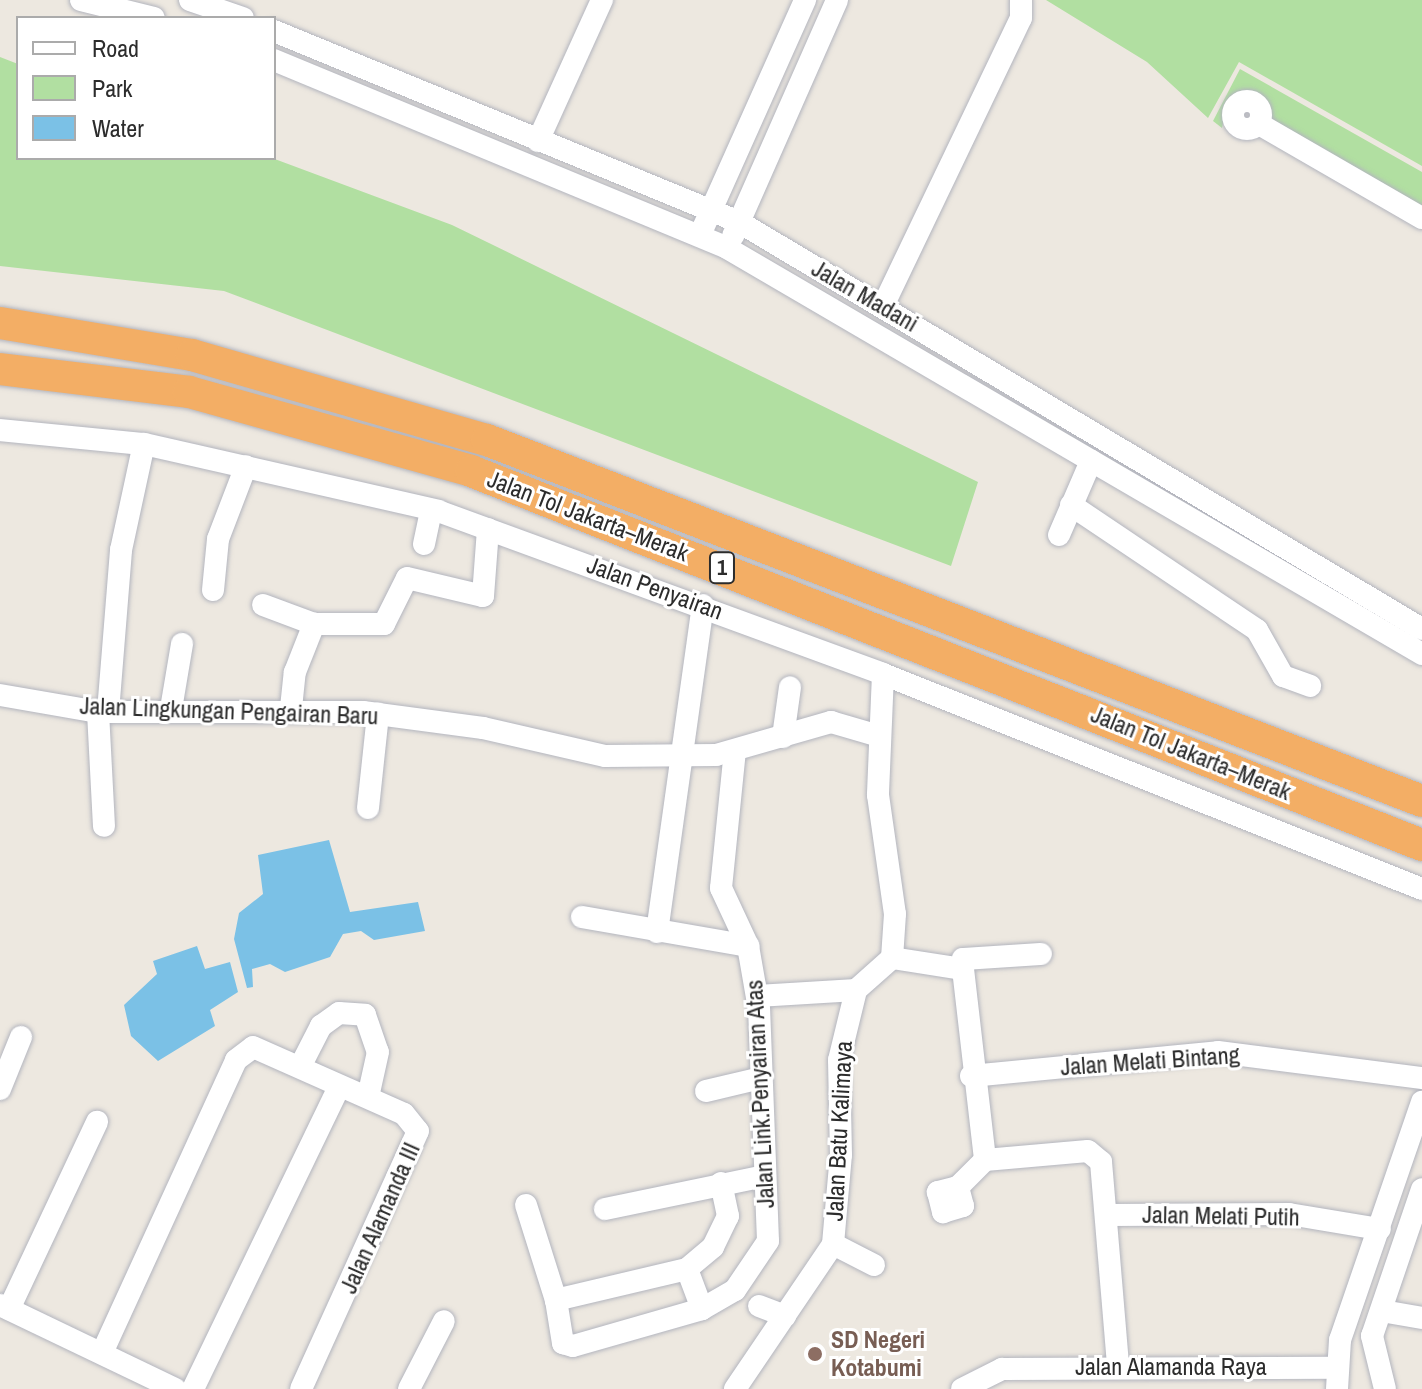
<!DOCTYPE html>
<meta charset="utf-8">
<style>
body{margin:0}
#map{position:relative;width:1422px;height:1389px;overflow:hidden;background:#ede8e0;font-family:"Archivo Narrow",sans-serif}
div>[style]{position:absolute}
.green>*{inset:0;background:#b1dfa1}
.water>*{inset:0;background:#7bc1e6}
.roads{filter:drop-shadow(0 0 2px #b3b5be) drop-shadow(0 0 2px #b3b5be)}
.minor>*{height:22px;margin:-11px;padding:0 11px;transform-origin:11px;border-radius:11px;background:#fff}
.minor>.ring{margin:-11px;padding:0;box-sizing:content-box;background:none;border:22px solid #fff;border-radius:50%}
.highway>*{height:32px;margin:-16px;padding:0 16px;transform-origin:16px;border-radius:16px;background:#f3ae65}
.dots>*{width:22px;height:22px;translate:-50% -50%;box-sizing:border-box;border:4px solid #fff;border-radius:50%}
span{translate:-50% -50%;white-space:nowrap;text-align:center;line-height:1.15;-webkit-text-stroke:6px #fff;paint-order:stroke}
.shield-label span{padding:2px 6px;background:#fff;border:2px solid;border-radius:6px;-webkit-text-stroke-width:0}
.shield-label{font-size:22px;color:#2c2c2c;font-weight:700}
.street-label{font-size:24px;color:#2c2c2c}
.education-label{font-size:24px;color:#785e54;font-weight:700}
.left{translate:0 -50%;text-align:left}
.legend{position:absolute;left:16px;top:16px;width:260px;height:144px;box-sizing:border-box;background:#fff;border:2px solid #ababab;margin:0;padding:10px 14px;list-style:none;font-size:24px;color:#2c2c2c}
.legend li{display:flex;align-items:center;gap:16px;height:40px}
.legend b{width:40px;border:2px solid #ababab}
</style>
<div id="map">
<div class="green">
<i style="clip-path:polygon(1046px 0,1422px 0,1422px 166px,1239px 62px,1208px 118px,1147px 62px)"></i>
<i style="clip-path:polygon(0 57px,18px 64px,18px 158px,272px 158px,452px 225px,978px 482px,951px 566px,224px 291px,0 266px)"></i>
<i style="clip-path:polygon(1240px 69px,1422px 172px,1422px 210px,1243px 102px,1226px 109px,1222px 128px,1213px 121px)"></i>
</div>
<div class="water">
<i style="clip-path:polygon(329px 840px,350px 912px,418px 902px,425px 931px,374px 940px,361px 931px,343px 934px,330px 957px,285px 972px,270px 964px,252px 969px,253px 987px,247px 988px,234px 939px,239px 913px,263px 894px,258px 855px)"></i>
<i style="clip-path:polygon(197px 946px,205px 969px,230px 962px,238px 992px,210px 1010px,215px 1026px,158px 1061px,131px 1036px,124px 1005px,157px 974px,153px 961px)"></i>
</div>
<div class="roads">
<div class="minor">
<i style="left:81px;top:0;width:75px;rotate:13.9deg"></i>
<i style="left:190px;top:0;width:56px;rotate:18.8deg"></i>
<i style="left:274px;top:31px;width:503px;rotate:22.33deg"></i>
<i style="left:739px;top:222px;width:795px;rotate:30.79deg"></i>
<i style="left:274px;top:60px;width:490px;rotate:22.5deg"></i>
<i style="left:727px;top:248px;width:805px;rotate:30.29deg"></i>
<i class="ring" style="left:1233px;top:101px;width:6px;height:6px"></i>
<i style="left:1259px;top:124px;width:188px;rotate:30deg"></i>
<i style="left:538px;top:141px;width:155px;rotate:-65.6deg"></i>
<i style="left:704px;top:226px;width:248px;rotate:-65.9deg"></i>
<i style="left:733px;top:236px;width:258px;rotate:-66.2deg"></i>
<i style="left:883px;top:306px;width:319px;rotate:-64.4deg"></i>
<i style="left:1021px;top:18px;width:18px;rotate:-90deg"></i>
<i style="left:0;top:430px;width:145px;rotate:5.6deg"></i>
<i style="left:144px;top:444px;width:302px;rotate:12.8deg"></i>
<i style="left:438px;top:511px;width:474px;rotate:20.1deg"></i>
<i style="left:883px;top:674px;width:121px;rotate:92.4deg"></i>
<i style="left:878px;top:795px;width:120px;rotate:81.9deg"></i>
<i style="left:895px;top:914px;width:44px;rotate:93.9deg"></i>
<i style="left:892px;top:958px;width:48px;rotate:138.4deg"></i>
<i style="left:856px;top:990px;width:99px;rotate:176.5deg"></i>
<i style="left:1071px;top:505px;width:224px;rotate:33.9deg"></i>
<i style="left:1257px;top:630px;width:53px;rotate:60.5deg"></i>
<i style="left:1283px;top:676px;width:29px;rotate:20deg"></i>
<i style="left:1059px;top:535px;width:81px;rotate:-66.6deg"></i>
<i style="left:424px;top:544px;width:35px;rotate:-78deg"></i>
<i style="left:213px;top:590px;width:51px;rotate:-84.4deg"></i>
<i style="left:218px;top:539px;width:78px;rotate:-69deg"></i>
<i style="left:263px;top:605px;width:54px;rotate:20.4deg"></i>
<i style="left:314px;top:624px;width:70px"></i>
<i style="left:384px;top:624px;width:51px;rotate:-63.4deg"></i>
<i style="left:407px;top:578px;width:78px;rotate:13.3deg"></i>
<i style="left:483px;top:596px;width:67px;rotate:-85.7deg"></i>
<i style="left:883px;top:674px;width:580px;rotate:21.75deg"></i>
<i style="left:0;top:695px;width:99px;rotate:9.8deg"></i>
<i style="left:98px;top:712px;width:265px"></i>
<i style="left:363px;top:712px;width:121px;rotate:7.6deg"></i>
<i style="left:483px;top:728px;width:125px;rotate:12.9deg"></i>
<i style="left:605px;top:756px;width:111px;rotate:-0.5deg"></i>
<i style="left:716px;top:755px;width:120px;rotate:-16deg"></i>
<i style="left:831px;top:722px;width:50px;rotate:16.3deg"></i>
<i style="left:291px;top:708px;width:36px;rotate:-84deg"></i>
<i style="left:295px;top:672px;width:52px;rotate:-68.4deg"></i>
<i style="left:171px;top:709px;width:66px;rotate:-80.4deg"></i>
<i style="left:98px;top:712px;width:114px;rotate:87deg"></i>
<i style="left:108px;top:712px;width:163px;rotate:-85.4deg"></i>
<i style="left:121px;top:550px;width:108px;rotate:-77.8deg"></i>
<i style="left:783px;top:737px;width:50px;rotate:-82deg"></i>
<i style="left:368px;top:808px;width:95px;rotate:-83.9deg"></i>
<i style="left:582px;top:917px;width:169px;rotate:9.9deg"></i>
<i style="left:657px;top:932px;width:330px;rotate:-82deg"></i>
<i style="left:892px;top:958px;width:72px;rotate:8.8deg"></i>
<i style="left:963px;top:969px;width:192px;rotate:83.4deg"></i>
<i style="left:985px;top:1160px;width:38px;rotate:135deg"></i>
<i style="left:958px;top:1187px;width:21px;rotate:166deg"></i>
<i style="left:938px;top:1192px;width:21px;rotate:76deg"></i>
<i style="left:943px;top:1212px;width:21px;rotate:-17deg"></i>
<i style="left:963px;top:1206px;width:20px;rotate:-105deg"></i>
<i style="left:963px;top:969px;width:10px;rotate:-90deg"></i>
<i style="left:963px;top:959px;width:78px;rotate:-3.7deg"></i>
<i style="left:301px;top:1065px;width:44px;rotate:-62.9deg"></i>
<i style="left:321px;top:1026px;width:22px;rotate:-36deg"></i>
<i style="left:339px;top:1013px;width:26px;rotate:4deg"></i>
<i style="left:365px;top:1015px;width:39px;rotate:71deg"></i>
<i style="left:378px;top:1052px;width:46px;rotate:102.5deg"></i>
<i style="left:971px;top:1076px;width:248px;rotate:-5.5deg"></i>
<i style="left:1218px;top:1052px;width:206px;rotate:7.3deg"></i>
<i style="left:0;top:1089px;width:56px;rotate:-68deg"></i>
<i style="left:706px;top:1091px;width:57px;rotate:-13.3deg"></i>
<i style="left:985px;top:1160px;width:103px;rotate:-5deg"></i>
<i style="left:1088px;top:1151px;width:17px;rotate:40deg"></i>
<i style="left:1101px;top:1162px;width:205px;rotate:85.2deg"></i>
<i style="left:721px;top:1183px;width:34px;rotate:78deg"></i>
<i style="left:728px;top:1216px;width:34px;rotate:116deg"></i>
<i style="left:713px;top:1247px;width:34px;rotate:140deg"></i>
<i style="left:687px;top:1269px;width:135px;rotate:166.7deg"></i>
<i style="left:556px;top:1300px;width:44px;rotate:80.8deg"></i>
<i style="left:563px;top:1343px;width:10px;rotate:17deg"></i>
<i style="left:573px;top:1346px;width:134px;rotate:-16deg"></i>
<i style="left:702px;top:1309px;width:38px;rotate:-30deg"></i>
<i style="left:735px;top:1290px;width:59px;rotate:-56deg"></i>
<i style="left:768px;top:1241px;width:232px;rotate:-92.2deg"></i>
<i style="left:759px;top:1009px;width:64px;rotate:-99.9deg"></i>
<i style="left:748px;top:946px;width:64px;rotate:-115deg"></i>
<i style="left:721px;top:888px;width:138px;rotate:-84.2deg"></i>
<i style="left:526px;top:1205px;width:100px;rotate:72.5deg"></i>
<i style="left:605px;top:1209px;width:162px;rotate:-11.7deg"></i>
<i style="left:1109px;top:1215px;width:180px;rotate:-0.3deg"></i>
<i style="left:1289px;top:1214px;width:92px;rotate:9.4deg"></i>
<i style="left:833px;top:1244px;width:46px;rotate:27.1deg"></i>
<i style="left:687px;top:1269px;width:43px;rotate:69.4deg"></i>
<i style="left:0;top:1305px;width:194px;rotate:25.6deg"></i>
<i style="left:759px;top:1306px;width:28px;rotate:21deg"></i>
<i style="left:9px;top:1309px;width:207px;rotate:-64.8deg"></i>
<i style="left:1382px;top:1311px;width:41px;rotate:9.9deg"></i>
<i style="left:102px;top:1353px;width:322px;rotate:-65.4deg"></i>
<i style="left:236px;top:1060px;width:21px;rotate:-37deg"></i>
<i style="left:253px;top:1047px;width:165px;rotate:23.9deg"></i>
<i style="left:404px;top:1114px;width:22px;rotate:51deg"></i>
<i style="left:418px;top:1131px;width:283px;rotate:114.4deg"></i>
<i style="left:193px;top:1389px;width:335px;rotate:-64.2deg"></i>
<i style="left:409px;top:1389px;width:76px;rotate:-62.8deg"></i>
<i style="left:735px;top:1389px;width:175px;rotate:-55.9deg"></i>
<i style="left:833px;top:1244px;width:89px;rotate:-84.9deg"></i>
<i style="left:841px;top:1155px;width:95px;rotate:-91.2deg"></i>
<i style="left:839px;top:1060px;width:72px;rotate:-76.3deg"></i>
<i style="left:962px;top:1389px;width:45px;rotate:-26.6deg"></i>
<i style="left:1002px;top:1369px;width:336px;rotate:-0.2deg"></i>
<i style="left:1337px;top:1389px;width:49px;rotate:-86.5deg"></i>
<i style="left:1340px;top:1340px;width:252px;rotate:-71deg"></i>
<i style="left:1385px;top:1389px;width:55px;rotate:-103.8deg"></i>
<i style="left:1372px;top:1336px;width:155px;rotate:-71.2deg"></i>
</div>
<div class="highway">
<i style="left:0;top:323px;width:195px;rotate:9.5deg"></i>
<i style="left:192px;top:355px;width:307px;rotate:16.1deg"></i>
<i style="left:487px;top:440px;width:1002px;rotate:21.11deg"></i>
<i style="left:0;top:369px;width:190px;rotate:6.9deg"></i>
<i style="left:189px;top:392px;width:293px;rotate:15.6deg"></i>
<i style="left:471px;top:471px;width:1022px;rotate:21.47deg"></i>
</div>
</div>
<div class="dots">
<i style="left:815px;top:1354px;background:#8d6e63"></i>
</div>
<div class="shield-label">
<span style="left:722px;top:568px">1</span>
</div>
<div class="street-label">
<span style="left:865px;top:296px;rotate:30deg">Jalan Madani</span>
<span style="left:588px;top:516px;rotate:21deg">Jalan Tol Jakarta–Merak</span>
<span style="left:655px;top:588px;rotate:20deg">Jalan Penyairan</span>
<span style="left:229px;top:711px;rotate:2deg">Jalan Lingkungan Pengairan Baru</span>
<span style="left:1191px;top:753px;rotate:22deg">Jalan Tol Jakarta–Merak</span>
<span style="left:1150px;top:1061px;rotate:-4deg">Jalan Melati Bintang</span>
<span style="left:760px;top:1094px;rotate:-93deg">Jalan Link.Penyairan Atas</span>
<span style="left:839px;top:1131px;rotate:-87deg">Jalan Batu Kalimaya</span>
<span style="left:1221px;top:1216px;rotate:1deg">Jalan Melati Putih</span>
<span style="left:380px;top:1218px;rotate:-66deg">Jalan Alamanda III</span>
<span style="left:1171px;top:1367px">Jalan Alamanda Raya</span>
</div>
<div class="education-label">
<span class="left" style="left:831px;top:1354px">SD Negeri<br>Kotabumi</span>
</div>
<ul class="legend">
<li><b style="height:10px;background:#fff"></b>Road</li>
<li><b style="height:22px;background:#b1dfa1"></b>Park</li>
<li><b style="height:22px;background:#7bc1e6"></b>Water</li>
</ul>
</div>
